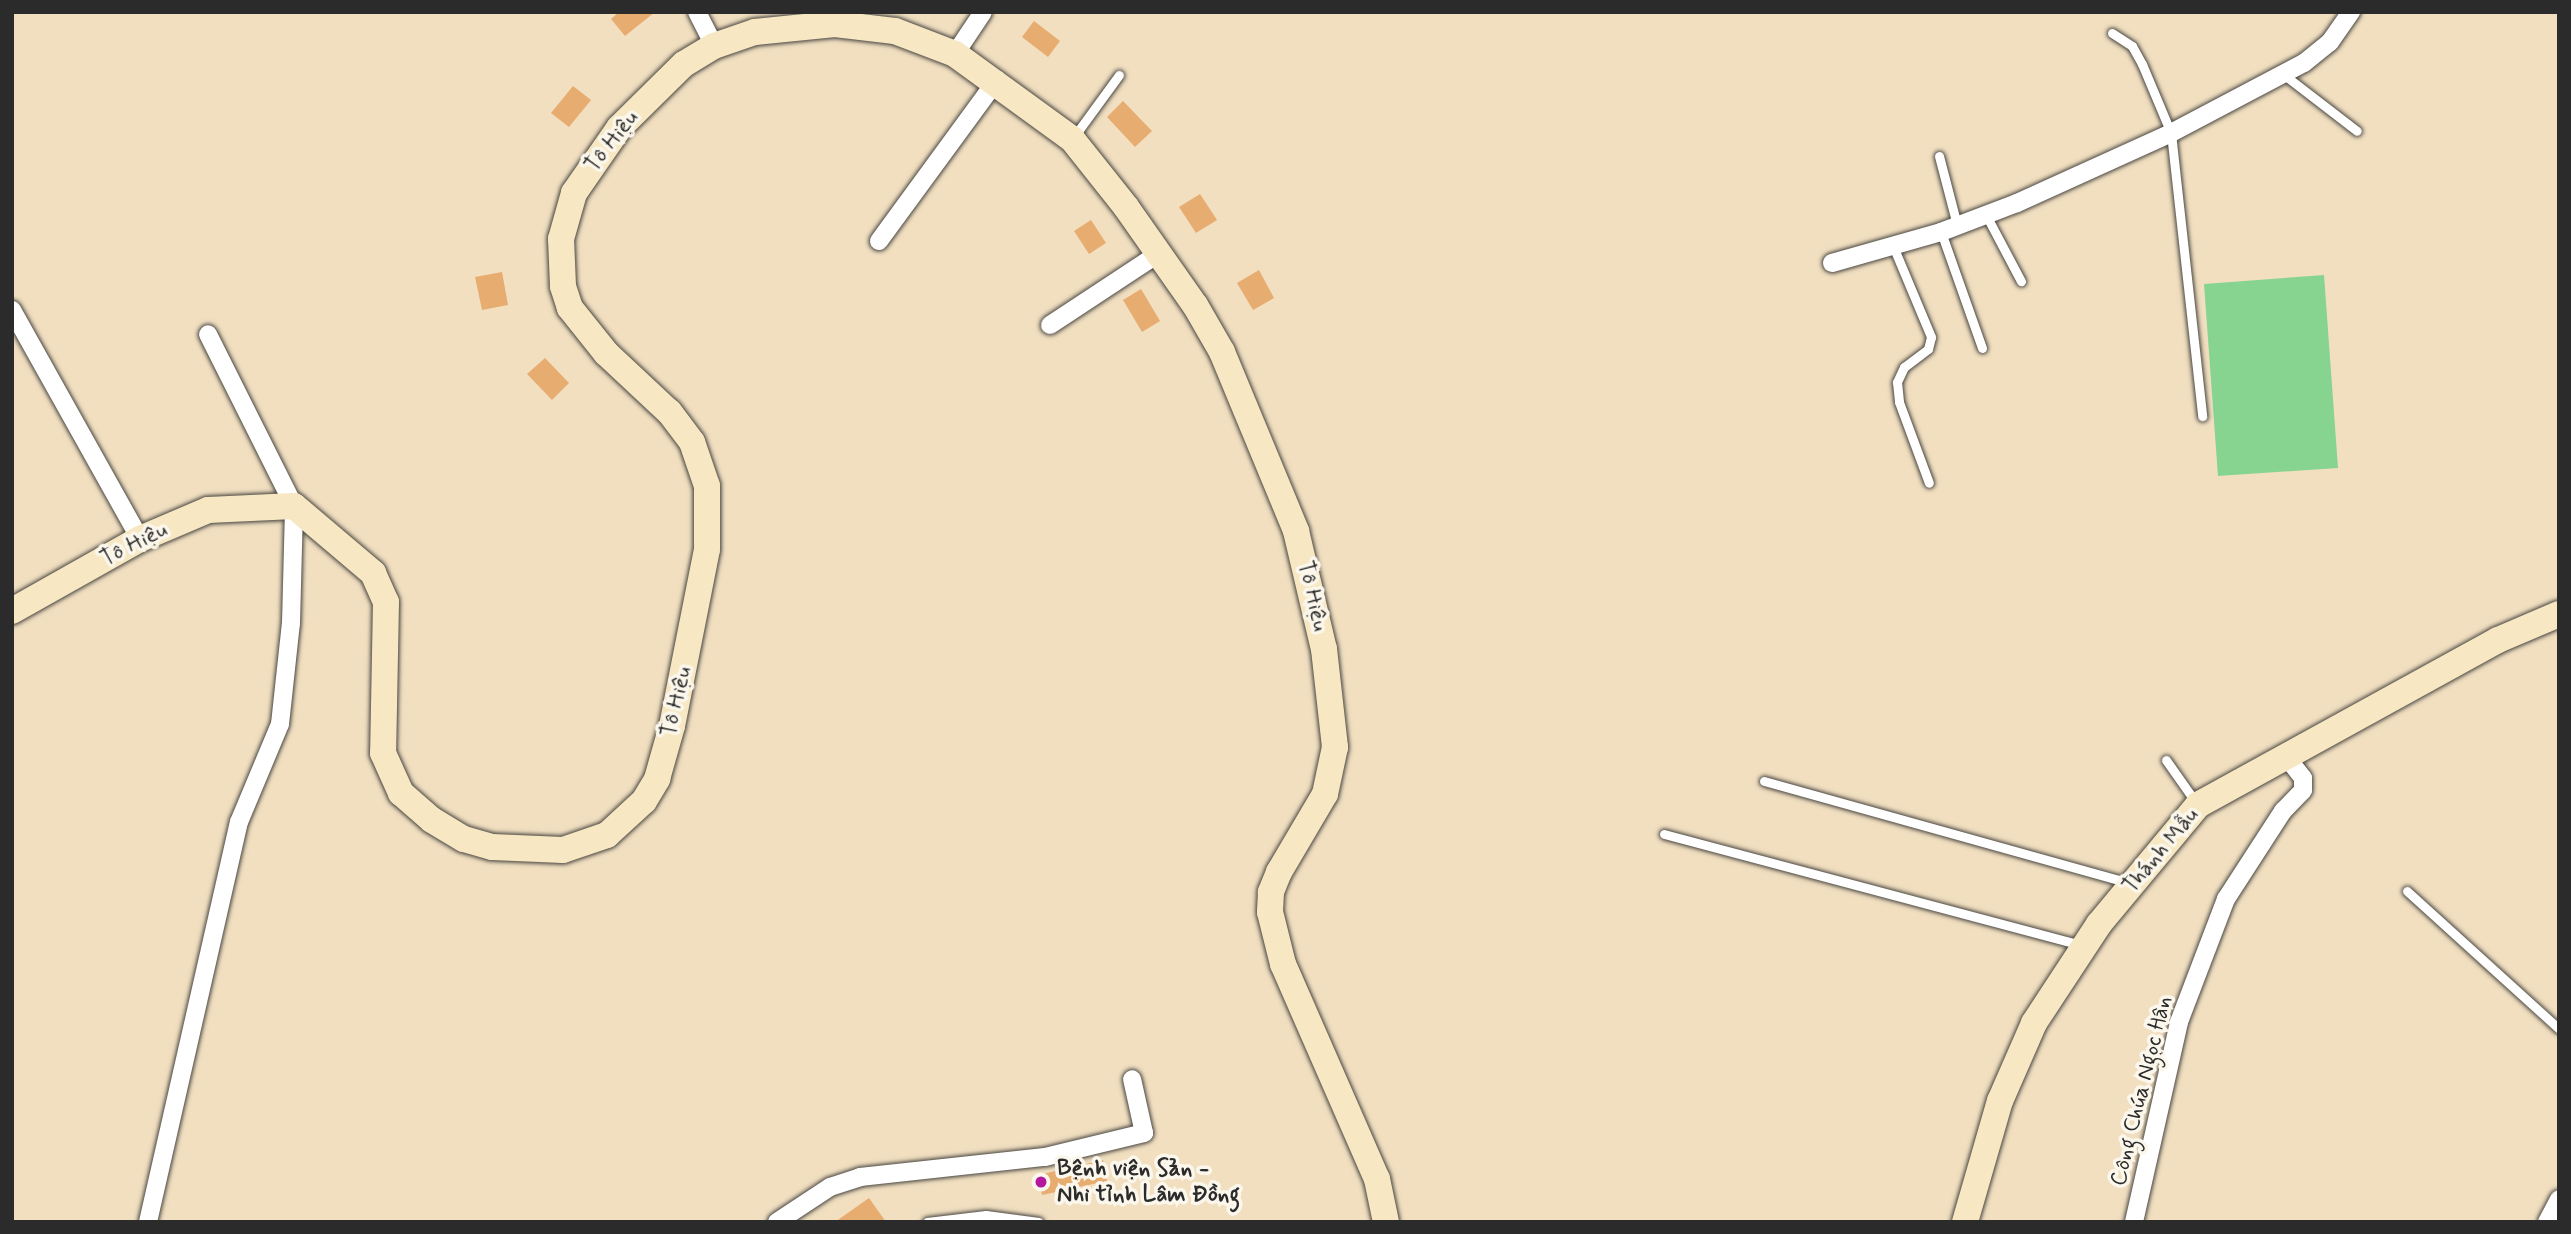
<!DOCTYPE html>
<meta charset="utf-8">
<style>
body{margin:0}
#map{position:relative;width:2571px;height:1234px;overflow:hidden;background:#f1dfc0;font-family:Mynerve,sans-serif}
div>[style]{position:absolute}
.green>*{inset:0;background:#87d491}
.building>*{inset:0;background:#e7ac70}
.roads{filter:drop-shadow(0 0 2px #494641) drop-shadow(0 0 2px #494641)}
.lane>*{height:9px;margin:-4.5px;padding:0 4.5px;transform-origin:4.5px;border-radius:4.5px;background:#fff}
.street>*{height:18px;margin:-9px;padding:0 9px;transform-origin:9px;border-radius:9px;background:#fff}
.secondary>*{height:26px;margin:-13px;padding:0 13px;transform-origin:13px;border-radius:13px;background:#f7e8c3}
.dots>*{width:19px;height:19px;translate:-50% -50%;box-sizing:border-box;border:4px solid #fbf7ec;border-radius:50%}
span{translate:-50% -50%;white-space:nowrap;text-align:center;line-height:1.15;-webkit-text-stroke:7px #fbf7ec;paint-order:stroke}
.street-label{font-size:23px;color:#2b2b2b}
.poi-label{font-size:23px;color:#2b2b2b;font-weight:700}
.left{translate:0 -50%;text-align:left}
.frame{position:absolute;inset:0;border:14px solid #2b2b2b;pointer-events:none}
</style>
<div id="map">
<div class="green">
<i style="clip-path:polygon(2324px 275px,2338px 468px,2218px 476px,2204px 284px)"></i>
</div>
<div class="building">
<i style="clip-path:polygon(619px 12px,655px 12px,625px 36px,611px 19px)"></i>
<i style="clip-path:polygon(1034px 21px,1060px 41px,1048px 57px,1022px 37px)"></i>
<i style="clip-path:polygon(573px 86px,591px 100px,569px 127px,551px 113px)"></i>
<i style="clip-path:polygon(1123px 101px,1152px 131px,1135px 147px,1107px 117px)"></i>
<i style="clip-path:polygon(1200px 194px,1217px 220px,1196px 233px,1179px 207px)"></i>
<i style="clip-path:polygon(1091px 220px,1106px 243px,1089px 254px,1074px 231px)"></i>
<i style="clip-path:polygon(1259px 270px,1274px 298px,1253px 310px,1237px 283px)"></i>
<i style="clip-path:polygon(502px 272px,508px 305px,482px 310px,475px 277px)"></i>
<i style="clip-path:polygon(1141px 289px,1160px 321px,1142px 332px,1123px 300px)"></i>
<i style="clip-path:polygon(545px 358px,569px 383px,552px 400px,527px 374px)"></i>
<i style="clip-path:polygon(1103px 1160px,1107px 1181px,1042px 1195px,1038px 1175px)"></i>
<i style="clip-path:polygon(869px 1198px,886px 1222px,835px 1222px)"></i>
</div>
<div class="roads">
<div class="lane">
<i style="left:2112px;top:33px;width:24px;rotate:33deg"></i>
<i style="left:2132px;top:46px;width:21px;rotate:61deg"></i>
<i style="left:2142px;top:64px;width:75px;rotate:67.2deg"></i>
<i style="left:2171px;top:133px;width:285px;rotate:83.7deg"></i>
<i style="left:2283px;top:74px;width:93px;rotate:37.6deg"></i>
<i style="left:1073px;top:138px;width:78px;rotate:-53.9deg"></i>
<i style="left:1939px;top:156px;width:71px;rotate:75.4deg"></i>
<i style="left:1986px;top:215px;width:75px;rotate:62.1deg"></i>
<i style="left:1941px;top:232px;width:123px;rotate:70.5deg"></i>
<i style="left:1893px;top:246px;width:99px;rotate:67.3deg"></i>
<i style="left:1931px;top:337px;width:12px;rotate:104deg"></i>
<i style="left:1928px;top:349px;width:30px;rotate:143deg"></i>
<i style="left:1904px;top:367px;width:17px;rotate:115deg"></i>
<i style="left:1897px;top:382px;width:20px;rotate:84deg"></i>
<i style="left:1899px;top:402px;width:86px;rotate:69.7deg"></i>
<i style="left:2166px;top:760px;width:54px;rotate:54.8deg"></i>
<i style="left:1764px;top:781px;width:379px;rotate:15.6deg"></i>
<i style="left:1664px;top:834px;width:432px;rotate:14.9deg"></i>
<i style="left:2407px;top:891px;width:205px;rotate:42.2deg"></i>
<i style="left:927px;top:1222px;width:59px;rotate:-6.8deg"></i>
<i style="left:986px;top:1215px;width:53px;rotate:7.5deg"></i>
</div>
<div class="street">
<i style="left:697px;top:12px;width:38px;rotate:63deg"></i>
<i style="left:955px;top:54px;width:50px;rotate:-56.3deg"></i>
<i style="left:879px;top:241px;width:200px;rotate:-53.8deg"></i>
<i style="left:1832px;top:263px;width:113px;rotate:-15.9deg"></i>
<i style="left:1941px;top:232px;width:81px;rotate:-20.9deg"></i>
<i style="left:2017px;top:203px;width:169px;rotate:-24.4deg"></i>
<i style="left:2171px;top:133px;width:150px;rotate:-27.8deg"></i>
<i style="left:2304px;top:63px;width:33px;rotate:-39deg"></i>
<i style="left:2330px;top:42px;width:37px;rotate:-55deg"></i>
<i style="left:12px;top:310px;width:262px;rotate:60.8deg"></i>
<i style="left:1050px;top:325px;width:131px;rotate:-33.4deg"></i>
<i style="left:148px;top:1222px;width:410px;rotate:-77.2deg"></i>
<i style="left:239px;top:822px;width:106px;rotate:-67.3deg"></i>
<i style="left:280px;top:724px;width:102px;rotate:-83.8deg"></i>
<i style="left:291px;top:623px;width:117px;rotate:-88.5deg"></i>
<i style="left:294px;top:506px;width:192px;rotate:-116.6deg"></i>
<i style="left:777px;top:1222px;width:64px;rotate:-33.4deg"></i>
<i style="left:830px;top:1187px;width:32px;rotate:-18deg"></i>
<i style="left:860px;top:1177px;width:186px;rotate:-6.2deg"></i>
<i style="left:1045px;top:1157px;width:102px;rotate:-13.6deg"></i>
<i style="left:1144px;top:1133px;width:55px;rotate:-102.5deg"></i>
<i style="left:2134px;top:1222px;width:205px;rotate:-77.3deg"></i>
<i style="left:2179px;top:1022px;width:132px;rotate:-69.1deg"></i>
<i style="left:2226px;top:899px;width:105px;rotate:-57.1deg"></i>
<i style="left:2283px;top:811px;width:29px;rotate:-46deg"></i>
<i style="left:2303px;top:790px;width:12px;rotate:-90deg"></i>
<i style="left:2303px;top:778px;width:28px;rotate:-128deg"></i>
<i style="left:2547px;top:1222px;width:26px;rotate:-62deg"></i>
</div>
<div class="secondary">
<i style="left:12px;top:611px;width:147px;rotate:-29.4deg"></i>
<i style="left:140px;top:539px;width:74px;rotate:-23.1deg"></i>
<i style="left:208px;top:510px;width:86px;rotate:-2.7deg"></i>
<i style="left:294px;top:506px;width:104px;rotate:40.3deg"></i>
<i style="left:373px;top:573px;width:32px;rotate:66deg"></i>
<i style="left:386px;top:602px;width:151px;rotate:91.1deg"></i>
<i style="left:383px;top:753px;width:44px;rotate:65.8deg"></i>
<i style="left:401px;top:793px;width:41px;rotate:41.1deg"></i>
<i style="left:432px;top:820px;width:37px;rotate:31deg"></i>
<i style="left:464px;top:839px;width:29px;rotate:16deg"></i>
<i style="left:492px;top:847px;width:71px;rotate:2.4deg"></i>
<i style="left:563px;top:850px;width:46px;rotate:-18.8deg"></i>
<i style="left:607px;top:835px;width:50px;rotate:-42.6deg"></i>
<i style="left:644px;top:801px;width:26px;rotate:-59deg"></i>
<i style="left:657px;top:779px;width:55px;rotate:-74.2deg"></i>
<i style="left:672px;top:726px;width:180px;rotate:-78.8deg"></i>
<i style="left:707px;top:549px;width:63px;rotate:-90deg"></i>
<i style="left:707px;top:486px;width:46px;rotate:-108.8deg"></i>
<i style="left:692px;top:442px;width:38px;rotate:-127deg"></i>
<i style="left:669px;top:412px;width:86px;rotate:-136.9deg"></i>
<i style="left:606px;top:353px;width:58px;rotate:-128.7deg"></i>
<i style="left:570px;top:308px;width:23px;rotate:-108deg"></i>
<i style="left:563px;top:286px;width:47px;rotate:-92.4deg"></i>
<i style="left:561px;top:239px;width:48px;rotate:-74.2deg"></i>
<i style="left:574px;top:193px;width:79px;rotate:-55.3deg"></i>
<i style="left:619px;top:128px;width:91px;rotate:-44.6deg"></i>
<i style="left:684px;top:64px;width:35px;rotate:-31deg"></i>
<i style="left:714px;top:46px;width:43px;rotate:-18.9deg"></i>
<i style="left:755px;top:32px;width:80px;rotate:-5.7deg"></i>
<i style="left:835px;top:24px;width:60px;rotate:6.7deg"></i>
<i style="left:895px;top:31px;width:64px;rotate:21deg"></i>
<i style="left:955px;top:54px;width:145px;rotate:36deg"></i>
<i style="left:1072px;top:139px;width:87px;rotate:51.5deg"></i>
<i style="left:1126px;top:207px;width:120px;rotate:54.9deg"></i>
<i style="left:1195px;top:305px;width:54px;rotate:60.1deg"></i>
<i style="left:1222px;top:352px;width:194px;rotate:67.5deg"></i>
<i style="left:1296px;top:531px;width:121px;rotate:76.7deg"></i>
<i style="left:1324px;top:649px;width:99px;rotate:83.6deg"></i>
<i style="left:1335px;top:747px;width:48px;rotate:102deg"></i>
<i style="left:1325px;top:794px;width:91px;rotate:120.5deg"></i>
<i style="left:1279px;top:872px;width:22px;rotate:112deg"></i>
<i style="left:1271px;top:892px;width:20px;rotate:93deg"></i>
<i style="left:1270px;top:912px;width:54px;rotate:76deg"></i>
<i style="left:1283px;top:964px;width:235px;rotate:66.4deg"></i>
<i style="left:1377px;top:1179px;width:44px;rotate:78.2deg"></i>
<i style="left:1965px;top:1222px;width:126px;rotate:-73.9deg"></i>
<i style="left:2000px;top:1101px;width:85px;rotate:-66.4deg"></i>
<i style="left:2034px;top:1023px;width:118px;rotate:-56.7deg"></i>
<i style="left:2099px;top:924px;width:155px;rotate:-50.2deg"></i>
<i style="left:2198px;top:805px;width:342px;rotate:-28.8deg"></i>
<i style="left:2498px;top:640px;width:66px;rotate:-23.1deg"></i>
</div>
</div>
<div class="dots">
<i style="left:1041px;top:1182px;background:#b5179e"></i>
</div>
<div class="street-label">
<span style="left:612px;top:142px;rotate:-52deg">Tô Hiệu</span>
<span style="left:134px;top:545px;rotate:-27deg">Tô Hiệu</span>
<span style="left:1312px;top:596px;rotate:77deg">Tô Hiệu</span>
<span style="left:677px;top:702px;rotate:-77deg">Tô Hiệu</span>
<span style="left:2161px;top:851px;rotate:-50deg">Thánh Mẫu</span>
<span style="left:2142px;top:1091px;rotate:-76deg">Công Chúa Ngọc Hân</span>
</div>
<div class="poi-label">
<span class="left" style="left:1057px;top:1182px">Bệnh viện Sản -<br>Nhi tỉnh Lâm Đồng</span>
</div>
<div class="frame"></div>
</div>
